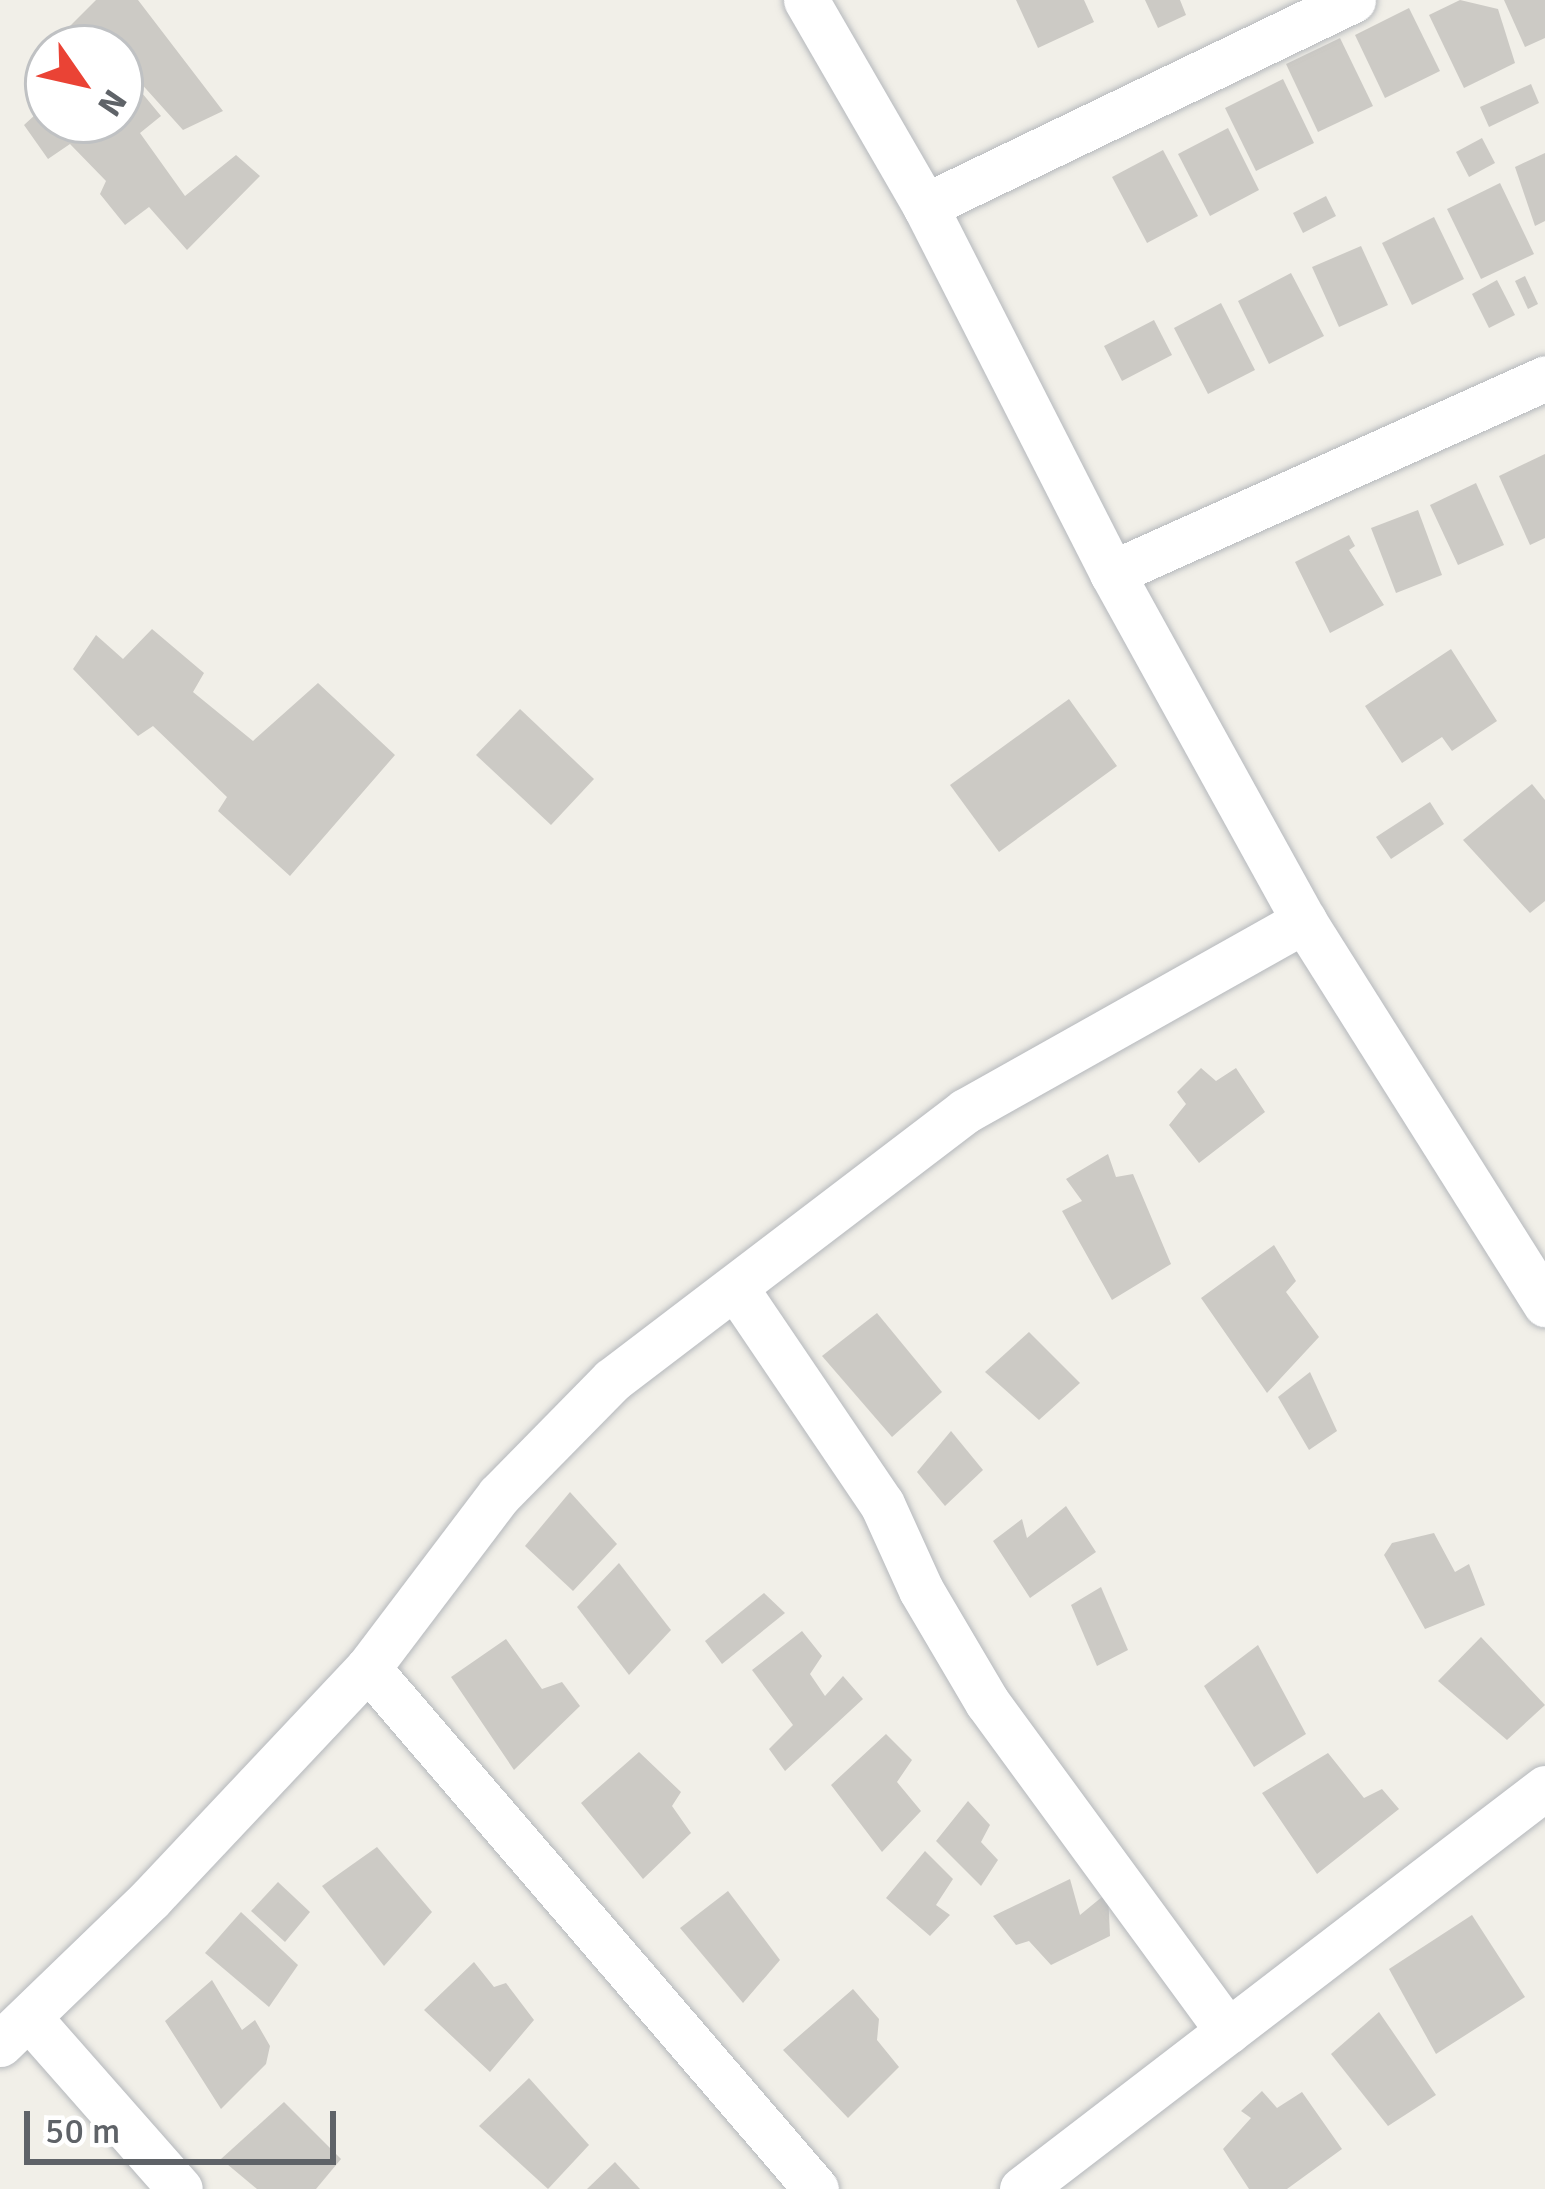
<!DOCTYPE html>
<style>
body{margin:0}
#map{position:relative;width:1545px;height:2189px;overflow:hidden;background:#f1efe8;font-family:Signika,sans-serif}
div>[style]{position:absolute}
.building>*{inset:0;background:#cccac5}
.roads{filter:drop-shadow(0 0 3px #b5b8bc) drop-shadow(0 0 3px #b5b8bc)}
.street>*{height:45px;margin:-22.5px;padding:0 22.5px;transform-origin:22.5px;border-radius:22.5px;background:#fff}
span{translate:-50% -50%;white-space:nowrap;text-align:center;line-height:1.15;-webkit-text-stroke:9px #fff;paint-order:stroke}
.north{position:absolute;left:24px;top:24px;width:120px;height:120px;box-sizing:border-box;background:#fff;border:3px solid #bfc1c3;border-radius:50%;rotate:124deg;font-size:33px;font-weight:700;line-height:48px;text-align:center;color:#5f6368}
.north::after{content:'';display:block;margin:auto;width:42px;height:54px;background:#ea4335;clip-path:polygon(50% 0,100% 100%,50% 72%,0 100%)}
.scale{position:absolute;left:24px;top:2111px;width:312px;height:54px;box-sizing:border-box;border:6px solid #5f6368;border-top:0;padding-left:15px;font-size:36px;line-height:42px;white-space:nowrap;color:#5f6368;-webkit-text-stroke:9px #fff;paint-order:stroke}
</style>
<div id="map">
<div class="building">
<i style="clip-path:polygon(96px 0,138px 0,223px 111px,183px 130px,120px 60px,120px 48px,48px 48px,48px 67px,38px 58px)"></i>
<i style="clip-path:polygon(1016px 0,1084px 0,1094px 22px,1038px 48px)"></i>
<i style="clip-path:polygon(1145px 0,1180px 0,1186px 15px,1158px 28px)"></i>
<i style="clip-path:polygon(1460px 0,1498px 9px,1515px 63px,1464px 88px,1429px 15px)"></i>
<i style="clip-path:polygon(1504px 0,1545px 0,1545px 38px,1525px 47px)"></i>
<i style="clip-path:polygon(1409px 8px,1440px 71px,1385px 98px,1355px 35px)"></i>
<i style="clip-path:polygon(1340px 38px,1373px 106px,1318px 132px,1286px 64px)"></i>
<i style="clip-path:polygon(1283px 79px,1314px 143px,1256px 171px,1225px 108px)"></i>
<i style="clip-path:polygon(1531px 84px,1539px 103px,1489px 127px,1480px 107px)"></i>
<i style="clip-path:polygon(137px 87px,161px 116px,140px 133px,185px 196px,236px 155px,260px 176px,187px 250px,149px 207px,125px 225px,100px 194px,106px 181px,70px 144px,48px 159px,24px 125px,48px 103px,48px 120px,120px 120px,120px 100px)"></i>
<i style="clip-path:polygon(1228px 128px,1259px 190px,1210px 216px,1178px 154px)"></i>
<i style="clip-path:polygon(1482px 138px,1495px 163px,1469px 177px,1456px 152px)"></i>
<i style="clip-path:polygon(1163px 150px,1198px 216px,1147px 243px,1112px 177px)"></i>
<i style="clip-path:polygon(1545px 153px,1545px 221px,1535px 226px,1515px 167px)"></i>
<i style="clip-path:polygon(1500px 183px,1534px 254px,1481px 279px,1447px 209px)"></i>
<i style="clip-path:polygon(1326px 196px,1336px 216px,1303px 233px,1293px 213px)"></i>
<i style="clip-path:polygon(1434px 217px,1464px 279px,1412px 305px,1382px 243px)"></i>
<i style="clip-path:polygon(1361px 246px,1388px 305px,1339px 327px,1312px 267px)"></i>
<i style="clip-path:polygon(1291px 273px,1324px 336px,1269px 364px,1238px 301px)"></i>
<i style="clip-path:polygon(1525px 276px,1538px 304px,1528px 309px,1515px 281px)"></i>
<i style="clip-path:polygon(1497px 280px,1515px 315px,1489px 328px,1472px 294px)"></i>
<i style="clip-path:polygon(1221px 303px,1255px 370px,1208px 394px,1174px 328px)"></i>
<i style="clip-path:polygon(1154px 320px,1172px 355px,1122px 381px,1104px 346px)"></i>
<i style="clip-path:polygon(1545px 454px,1545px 538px,1530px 545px,1499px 476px)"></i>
<i style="clip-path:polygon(1476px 483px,1504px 545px,1458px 565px,1430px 505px)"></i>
<i style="clip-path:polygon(1418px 510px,1442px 575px,1396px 593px,1371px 528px)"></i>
<i style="clip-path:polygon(1349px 535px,1355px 546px,1349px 550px,1384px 605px,1330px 633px,1295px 562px)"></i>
<i style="clip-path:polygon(152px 629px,204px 673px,193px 692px,253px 741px,318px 683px,395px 755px,290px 876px,218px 811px,227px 797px,153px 726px,138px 736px,73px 669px,96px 635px,123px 659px)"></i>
<i style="clip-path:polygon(1451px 649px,1497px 721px,1452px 751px,1442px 737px,1402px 763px,1365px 706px)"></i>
<i style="clip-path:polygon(1069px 699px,1117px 766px,999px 852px,950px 785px)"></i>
<i style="clip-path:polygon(520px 709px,594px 779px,551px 825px,476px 755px)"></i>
<i style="clip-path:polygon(1532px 784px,1545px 800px,1545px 901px,1530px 913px,1463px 840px)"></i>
<i style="clip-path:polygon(1430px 802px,1444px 824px,1391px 859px,1376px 837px)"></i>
<i style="clip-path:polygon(1201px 1068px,1216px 1081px,1236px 1068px,1265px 1112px,1199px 1163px,1169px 1125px,1186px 1104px,1177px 1092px)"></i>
<i style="clip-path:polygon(1108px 1154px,1116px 1177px,1133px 1174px,1171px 1264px,1112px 1300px,1062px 1211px,1082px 1201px,1066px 1179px)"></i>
<i style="clip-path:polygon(1274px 1245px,1296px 1281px,1286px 1292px,1319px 1337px,1267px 1393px,1201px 1298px)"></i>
<i style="clip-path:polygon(877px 1313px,942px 1392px,892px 1437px,822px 1356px)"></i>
<i style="clip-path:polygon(1029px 1332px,1080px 1383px,1039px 1420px,985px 1372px)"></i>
<i style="clip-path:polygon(1310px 1372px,1337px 1431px,1309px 1450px,1278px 1397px)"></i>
<i style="clip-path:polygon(951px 1431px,983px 1470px,945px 1506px,917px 1472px)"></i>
<i style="clip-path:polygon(570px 1492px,617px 1544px,573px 1591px,525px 1546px)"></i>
<i style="clip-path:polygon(1066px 1506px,1096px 1552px,1030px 1598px,993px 1541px,1022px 1519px,1027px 1538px)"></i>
<i style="clip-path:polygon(1434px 1533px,1455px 1572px,1469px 1564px,1485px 1605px,1425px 1629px,1384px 1555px,1392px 1543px)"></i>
<i style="clip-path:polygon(619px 1563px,671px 1630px,629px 1675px,577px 1607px)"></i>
<i style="clip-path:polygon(1101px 1587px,1128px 1650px,1097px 1666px,1071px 1605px)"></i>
<i style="clip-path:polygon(764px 1593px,785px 1613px,722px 1664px,705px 1641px)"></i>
<i style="clip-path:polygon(802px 1631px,822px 1656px,810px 1674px,825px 1696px,843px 1676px,863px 1699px,785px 1771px,769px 1749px,793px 1725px,752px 1670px)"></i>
<i style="clip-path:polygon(1481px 1637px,1545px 1705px,1507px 1740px,1438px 1681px)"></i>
<i style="clip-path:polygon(506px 1639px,542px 1689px,562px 1682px,580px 1706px,514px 1770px,451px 1677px)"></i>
<i style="clip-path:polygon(1258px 1645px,1306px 1734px,1254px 1767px,1204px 1686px)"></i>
<i style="clip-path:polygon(886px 1734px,912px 1760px,897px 1782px,921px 1811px,882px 1852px,831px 1785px)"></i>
<i style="clip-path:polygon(639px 1752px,681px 1792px,672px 1806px,691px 1833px,643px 1879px,581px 1803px)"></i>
<i style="clip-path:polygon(1328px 1753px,1364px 1798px,1382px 1789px,1399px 1809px,1317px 1874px,1262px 1793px)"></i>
<i style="clip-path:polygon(968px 1801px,990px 1825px,981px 1842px,998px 1860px,981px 1886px,936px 1841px)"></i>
<i style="clip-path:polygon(377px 1847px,432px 1912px,384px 1966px,322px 1886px)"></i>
<i style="clip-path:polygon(925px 1851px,953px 1879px,936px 1905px,950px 1915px,930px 1936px,886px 1898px)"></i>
<i style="clip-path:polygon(1070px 1879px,1080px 1915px,1108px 1892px,1110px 1936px,1051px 1965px,1029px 1941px,1016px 1945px,993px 1916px)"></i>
<i style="clip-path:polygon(278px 1882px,310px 1912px,285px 1942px,251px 1911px)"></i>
<i style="clip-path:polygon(728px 1891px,780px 1960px,743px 2003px,680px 1928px)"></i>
<i style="clip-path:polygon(241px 1912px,298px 1965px,269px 2007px,205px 1953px)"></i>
<i style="clip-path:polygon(1472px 1915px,1525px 1997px,1436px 2054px,1389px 1969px)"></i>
<i style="clip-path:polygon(474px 1962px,494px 1987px,506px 1983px,534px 2020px,490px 2072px,424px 2010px)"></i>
<i style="clip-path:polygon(212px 1980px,242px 2030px,255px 2020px,270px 2046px,266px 2064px,221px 2109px,165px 2021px)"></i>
<i style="clip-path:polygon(853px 1989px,879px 2019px,877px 2040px,899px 2067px,848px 2118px,783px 2050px)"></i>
<i style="clip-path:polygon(1379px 2012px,1436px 2095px,1388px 2126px,1331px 2054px)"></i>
<i style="clip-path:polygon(529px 2078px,589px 2145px,548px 2189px,479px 2126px)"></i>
<i style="clip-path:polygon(1262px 2091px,1277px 2108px,1302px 2092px,1342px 2149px,1287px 2189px,1249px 2189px,1223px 2149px,1251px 2118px,1241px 2111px)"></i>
<i style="clip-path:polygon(284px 2102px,341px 2159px,316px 2189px,257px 2189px,221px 2159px)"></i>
<i style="clip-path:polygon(615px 2162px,640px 2189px,587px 2189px)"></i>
</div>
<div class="roads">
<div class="street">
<i style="left:806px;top:0;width:238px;rotate:60deg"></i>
<i style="left:925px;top:206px;width:412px;rotate:63deg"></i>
<i style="left:1112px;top:573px;width:397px;rotate:61.1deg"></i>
<i style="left:1304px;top:921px;width:453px;rotate:57.8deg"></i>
<i style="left:925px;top:206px;width:475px;rotate:-25.7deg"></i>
<i style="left:1112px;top:573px;width:475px;rotate:-24.2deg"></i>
<i style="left:737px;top:1290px;width:258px;rotate:55.9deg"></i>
<i style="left:882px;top:1504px;width:94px;rotate:65.6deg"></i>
<i style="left:921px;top:1590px;width:130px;rotate:59.5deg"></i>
<i style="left:987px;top:1702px;width:408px;rotate:53.8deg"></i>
<i style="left:368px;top:1668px;width:687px;rotate:49.31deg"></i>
<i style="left:31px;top:2020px;width:225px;rotate:48.6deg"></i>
<i style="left:0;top:2044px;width:210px;rotate:-44deg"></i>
<i style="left:151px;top:1898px;width:316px;rotate:-46.7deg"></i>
<i style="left:368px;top:1668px;width:217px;rotate:-52.9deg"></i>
<i style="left:499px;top:1495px;width:161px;rotate:-45.5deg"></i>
<i style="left:612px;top:1380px;width:444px;rotate:-37.3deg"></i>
<i style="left:965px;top:1111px;width:389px;rotate:-29.3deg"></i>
<i style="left:1022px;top:2189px;width:659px;rotate:-37.48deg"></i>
</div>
</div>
<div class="north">N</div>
<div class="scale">50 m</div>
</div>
